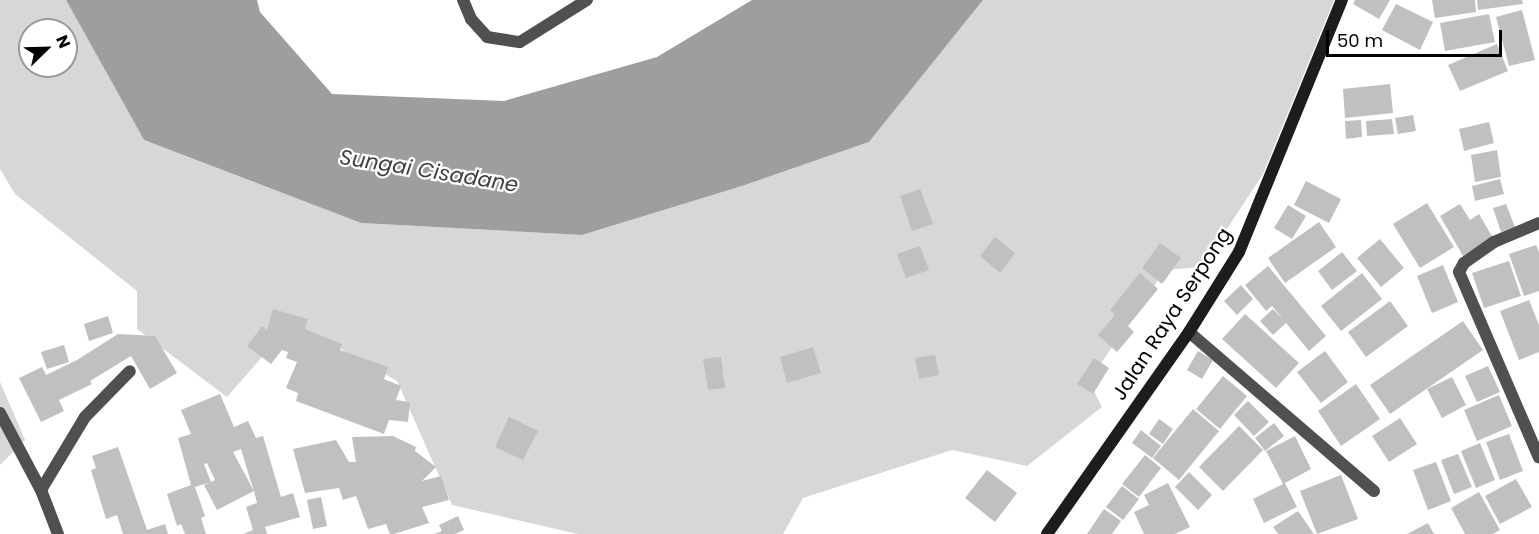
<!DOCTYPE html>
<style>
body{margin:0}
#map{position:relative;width:1539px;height:534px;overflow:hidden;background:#fff;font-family:Poppins,sans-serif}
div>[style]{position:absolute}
.green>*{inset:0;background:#d7d7d7}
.water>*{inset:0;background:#9e9e9e}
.building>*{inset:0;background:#c0c0c0}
.service>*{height:12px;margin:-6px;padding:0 6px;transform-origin:6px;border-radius:6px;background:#505050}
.minor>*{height:12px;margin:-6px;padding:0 6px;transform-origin:6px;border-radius:6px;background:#505050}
.secondary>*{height:12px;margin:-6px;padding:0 6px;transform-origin:6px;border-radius:6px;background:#1d1d1d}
span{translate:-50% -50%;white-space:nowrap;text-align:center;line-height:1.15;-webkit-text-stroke:4.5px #fff;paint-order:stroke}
.street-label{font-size:20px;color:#000}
.water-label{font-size:21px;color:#3f3f3f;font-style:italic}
.north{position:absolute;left:18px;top:18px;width:60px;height:60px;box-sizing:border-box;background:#fff;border:2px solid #999;border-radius:50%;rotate:67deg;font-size:16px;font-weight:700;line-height:24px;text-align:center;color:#000}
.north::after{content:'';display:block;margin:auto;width:21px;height:27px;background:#000;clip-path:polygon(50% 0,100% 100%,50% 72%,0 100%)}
.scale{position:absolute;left:1326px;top:30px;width:176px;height:27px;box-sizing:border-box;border:3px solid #000;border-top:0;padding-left:8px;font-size:18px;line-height:21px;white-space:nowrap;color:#000;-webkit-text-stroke:4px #fff;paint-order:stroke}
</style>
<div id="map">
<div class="green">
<i style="clip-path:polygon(evenodd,0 0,66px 0,144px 140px,361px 223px,582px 235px,742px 186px,869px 142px,983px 0,1334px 0,1263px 174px,1202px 267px,1165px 270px,1089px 381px,1102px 407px,1027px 466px,952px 450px,803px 498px,783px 534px,578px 534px,452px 505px,397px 381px,293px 322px,227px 397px,137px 329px,137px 291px,15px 194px,0 169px,0 0,30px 30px,66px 30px,66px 66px,30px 66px,30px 30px)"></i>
<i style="clip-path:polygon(0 382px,25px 440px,0 465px)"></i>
</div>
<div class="water">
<i style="clip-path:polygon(66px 0,257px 0,260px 12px,332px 94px,504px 101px,657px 57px,752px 0,983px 0,869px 142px,742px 186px,582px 235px,361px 223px,144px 140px)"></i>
</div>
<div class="building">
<i style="clip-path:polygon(1355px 0,1390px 0,1379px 19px,1353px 4px)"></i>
<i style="clip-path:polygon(1432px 0,1475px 0,1476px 12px,1435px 18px)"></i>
<i style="clip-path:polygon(1477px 0,1522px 0,1523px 4px,1478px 10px)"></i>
<i style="clip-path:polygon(1396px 4px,1433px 22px,1420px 50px,1382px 30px)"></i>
<i style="clip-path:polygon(1522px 10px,1535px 60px,1509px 66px,1496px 17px)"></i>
<i style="clip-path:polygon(1489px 14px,1495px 42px,1445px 51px,1440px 23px)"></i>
<i style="clip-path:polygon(1497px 44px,1508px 71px,1460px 91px,1448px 65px)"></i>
<i style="clip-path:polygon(1390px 84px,1393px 113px,1345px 118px,1343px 89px)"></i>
<i style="clip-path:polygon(1413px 115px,1416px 131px,1398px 134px,1395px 118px)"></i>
<i style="clip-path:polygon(1392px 119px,1394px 134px,1367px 136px,1366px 121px)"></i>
<i style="clip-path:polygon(1361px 120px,1362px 137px,1346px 139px,1345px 121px)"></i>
<i style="clip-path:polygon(1489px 122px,1494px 143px,1464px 151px,1459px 129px)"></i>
<i style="clip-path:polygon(1497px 150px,1501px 177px,1475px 182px,1471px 155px)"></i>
<i style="clip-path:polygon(1500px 179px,1504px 194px,1475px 201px,1472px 186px)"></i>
<i style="clip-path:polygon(1306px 181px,1341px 199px,1329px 223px,1294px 205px)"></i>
<i style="clip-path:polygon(920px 189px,933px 224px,912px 231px,900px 196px)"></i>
<i style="clip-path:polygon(1427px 203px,1454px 247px,1420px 268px,1393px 224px)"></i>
<i style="clip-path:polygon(1460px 204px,1470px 220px,1479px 214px,1493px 238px,1463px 256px,1440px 216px)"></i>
<i style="clip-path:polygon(1506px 204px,1515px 227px,1501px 232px,1493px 208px)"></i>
<i style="clip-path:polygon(1288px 205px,1306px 216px,1292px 239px,1274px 228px)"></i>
<i style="clip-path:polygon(1319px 222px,1336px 247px,1285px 283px,1268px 258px)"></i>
<i style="clip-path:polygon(995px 237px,1015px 253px,1000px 273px,980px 256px)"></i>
<i style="clip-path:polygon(1380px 239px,1404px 268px,1381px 287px,1357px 258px)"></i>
<i style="clip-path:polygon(1160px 243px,1181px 258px,1162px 284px,1142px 268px)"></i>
<i style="clip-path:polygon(1536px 245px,1539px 252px,1539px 291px,1524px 296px,1509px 254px)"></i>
<i style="clip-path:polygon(920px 246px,929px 270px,906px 278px,897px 254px)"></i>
<i style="clip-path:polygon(1342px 252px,1357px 271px,1332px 290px,1318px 271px)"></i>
<i style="clip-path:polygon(1509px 261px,1521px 296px,1484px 308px,1472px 273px)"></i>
<i style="clip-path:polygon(1443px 265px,1458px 302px,1432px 313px,1417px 276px)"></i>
<i style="clip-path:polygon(1268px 266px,1326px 336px,1309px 351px,1286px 323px,1273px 335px,1260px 321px,1273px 309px,1283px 319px,1272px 306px,1266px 311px,1245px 285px)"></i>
<i style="clip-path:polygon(1140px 273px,1158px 289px,1128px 326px,1134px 332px,1117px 352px,1098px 335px,1115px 315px,1110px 310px)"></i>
<i style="clip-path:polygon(1362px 273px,1382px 299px,1341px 331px,1321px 306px)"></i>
<i style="clip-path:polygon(1241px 285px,1253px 299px,1237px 315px,1224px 301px)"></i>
<i style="clip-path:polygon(1529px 300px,1539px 325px,1539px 352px,1519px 360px,1500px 311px)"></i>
<i style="clip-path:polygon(1390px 301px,1408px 326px,1366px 357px,1348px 332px)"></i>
<i style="clip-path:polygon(273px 309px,308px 319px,305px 329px,342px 344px,340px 350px,388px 367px,384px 379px,401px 386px,396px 400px,410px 402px,408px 422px,389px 420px,384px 434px,296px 401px,298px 393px,286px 388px,297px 362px,286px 358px,288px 352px,282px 350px,271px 364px,247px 346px,262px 326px,267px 330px)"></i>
<i style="clip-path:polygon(1245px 314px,1299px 363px,1276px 388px,1222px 339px)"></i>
<i style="clip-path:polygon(108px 316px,113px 333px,89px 341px,84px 324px)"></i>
<i style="clip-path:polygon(1463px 321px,1483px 350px,1390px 414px,1370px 385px)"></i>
<i style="clip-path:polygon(118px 334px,155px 336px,177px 373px,150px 389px,131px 356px,90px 381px,92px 384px,59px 400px,64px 411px,41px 422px,19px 378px,42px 367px,46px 375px,77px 360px)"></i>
<i style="clip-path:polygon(64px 345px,69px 362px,47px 369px,41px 352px)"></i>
<i style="clip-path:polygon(813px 347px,821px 373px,787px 383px,780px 357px)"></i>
<i style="clip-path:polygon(1198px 351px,1213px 360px,1202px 379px,1187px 370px)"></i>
<i style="clip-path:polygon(1325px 351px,1348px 382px,1321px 403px,1297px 372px)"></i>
<i style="clip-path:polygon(935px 355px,939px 375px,919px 379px,915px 358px)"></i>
<i style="clip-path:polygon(721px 357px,725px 388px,708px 390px,703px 359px)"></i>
<i style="clip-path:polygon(1094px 358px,1109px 368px,1093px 394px,1077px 384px)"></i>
<i style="clip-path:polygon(1488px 366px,1500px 392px,1477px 402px,1465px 376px)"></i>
<i style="clip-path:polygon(1223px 376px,1247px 396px,1220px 429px,1196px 409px)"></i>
<i style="clip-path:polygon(1452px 377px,1466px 405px,1442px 418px,1427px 389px)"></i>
<i style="clip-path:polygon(1356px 384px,1380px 419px,1341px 446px,1318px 411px)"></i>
<i style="clip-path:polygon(evenodd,220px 394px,234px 427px,248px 421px,256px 438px,263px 436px,281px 497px,293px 493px,300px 517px,265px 527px,267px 534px,243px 534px,253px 530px,246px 507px,257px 503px,254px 491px,217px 510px,204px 485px,211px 482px,195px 487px,205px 516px,201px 518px,206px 534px,185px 534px,181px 524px,177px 526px,167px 494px,191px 485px,178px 438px,191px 434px,181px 410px,220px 394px,241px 449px,250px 479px,254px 491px,233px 452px,241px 449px,220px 394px,207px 463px,215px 480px,211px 482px,204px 464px,207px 463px)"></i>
<i style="clip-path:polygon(1499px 395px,1512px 426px,1477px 441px,1464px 410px)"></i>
<i style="clip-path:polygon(1248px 401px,1269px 422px,1254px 436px,1234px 415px)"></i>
<i style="clip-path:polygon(1193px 409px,1219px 431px,1179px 480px,1153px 458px)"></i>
<i style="clip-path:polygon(509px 417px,538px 431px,523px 460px,495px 447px)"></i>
<i style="clip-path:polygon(1400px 418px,1417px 444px,1389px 462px,1372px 436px)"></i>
<i style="clip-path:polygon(1159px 419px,1173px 429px,1163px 444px,1149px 434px)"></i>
<i style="clip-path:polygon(1274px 423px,1284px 436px,1265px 451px,1255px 438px)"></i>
<i style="clip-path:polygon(1239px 426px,1263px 450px,1223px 491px,1199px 467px)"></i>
<i style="clip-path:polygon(1141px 430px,1161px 446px,1152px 458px,1132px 443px)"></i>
<i style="clip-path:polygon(1509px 434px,1523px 471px,1500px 480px,1486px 442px)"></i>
<i style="clip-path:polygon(393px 436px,416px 447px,415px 451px,436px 467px,422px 481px,441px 476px,449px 500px,422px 507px,429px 523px,394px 534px,390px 534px,386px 524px,368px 529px,356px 496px,343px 500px,339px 488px,305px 493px,293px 449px,336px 440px,349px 462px,356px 462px,352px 437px)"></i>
<i style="clip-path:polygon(1295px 436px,1311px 469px,1285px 483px,1297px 507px,1264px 523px,1253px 499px,1283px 484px,1266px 451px)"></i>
<i style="clip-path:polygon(1480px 443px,1495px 480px,1476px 488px,1461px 451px)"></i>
<i style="clip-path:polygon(118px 447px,147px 530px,165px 524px,168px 534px,123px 534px,117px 515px,106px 519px,91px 470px,96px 468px,92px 456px)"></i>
<i style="clip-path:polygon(1458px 454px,1472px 487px,1454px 494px,1441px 460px)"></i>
<i style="clip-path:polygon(1145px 455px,1161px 468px,1139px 497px,1122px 484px)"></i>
<i style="clip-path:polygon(1436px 462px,1451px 501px,1428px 510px,1413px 470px)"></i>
<i style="clip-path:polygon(987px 470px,1017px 493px,995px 522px,965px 498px)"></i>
<i style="clip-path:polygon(1189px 472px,1212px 495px,1198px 510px,1175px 487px)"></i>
<i style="clip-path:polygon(1341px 475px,1358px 519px,1317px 534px,1300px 491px)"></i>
<i style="clip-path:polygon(1516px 479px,1532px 507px,1500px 524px,1485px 496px)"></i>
<i style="clip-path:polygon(1168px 483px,1190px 527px,1175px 534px,1144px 534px,1134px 512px,1149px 505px,1144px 495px)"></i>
<i style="clip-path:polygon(1122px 486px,1139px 499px,1123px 520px,1106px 507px)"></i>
<i style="clip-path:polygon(1479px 492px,1500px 530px,1493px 534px,1465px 534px,1451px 508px)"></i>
<i style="clip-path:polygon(321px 497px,327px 526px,313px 529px,307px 500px)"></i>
<i style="clip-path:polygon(1104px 509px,1121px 521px,1112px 534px,1087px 534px)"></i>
<i style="clip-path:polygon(1298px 511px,1314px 534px,1278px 534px,1273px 527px)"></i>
<i style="clip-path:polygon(458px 516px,464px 530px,455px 534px,434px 534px,442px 531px,439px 525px)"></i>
<i style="clip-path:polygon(1428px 523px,1434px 534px,1407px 534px)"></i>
</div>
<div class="service">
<i style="left:1189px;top:332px;width:244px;rotate:40.7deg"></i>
</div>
<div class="minor">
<i style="left:463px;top:0;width:21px;rotate:67deg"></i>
<i style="left:471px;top:19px;width:24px;rotate:48deg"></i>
<i style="left:487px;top:37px;width:33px;rotate:9deg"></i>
<i style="left:520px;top:42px;width:79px;rotate:-32.1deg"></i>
<i style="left:1539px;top:223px;width:49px;rotate:157.1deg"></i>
<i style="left:1494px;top:242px;width:37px;rotate:145deg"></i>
<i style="left:1464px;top:263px;width:10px;rotate:119deg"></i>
<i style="left:1459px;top:272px;width:202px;rotate:66.7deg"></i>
<i style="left:0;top:413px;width:87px;rotate:62deg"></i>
<i style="left:41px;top:490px;width:47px;rotate:68.9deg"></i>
<i style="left:41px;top:490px;width:85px;rotate:-58.9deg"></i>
<i style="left:85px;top:417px;width:64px;rotate:-45.6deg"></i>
</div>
<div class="secondary">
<i style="left:1047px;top:534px;width:247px;rotate:-54.9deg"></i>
<i style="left:1189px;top:332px;width:94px;rotate:-58deg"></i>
<i style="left:1239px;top:252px;width:272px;rotate:-67.8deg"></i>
</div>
<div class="street-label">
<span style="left:1172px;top:314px;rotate:-57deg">Jalan Raya Serpong</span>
</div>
<div class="water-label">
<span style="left:429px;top:171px;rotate:9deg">Sungai Cisadane</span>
</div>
<div class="north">N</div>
<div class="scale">50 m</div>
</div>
